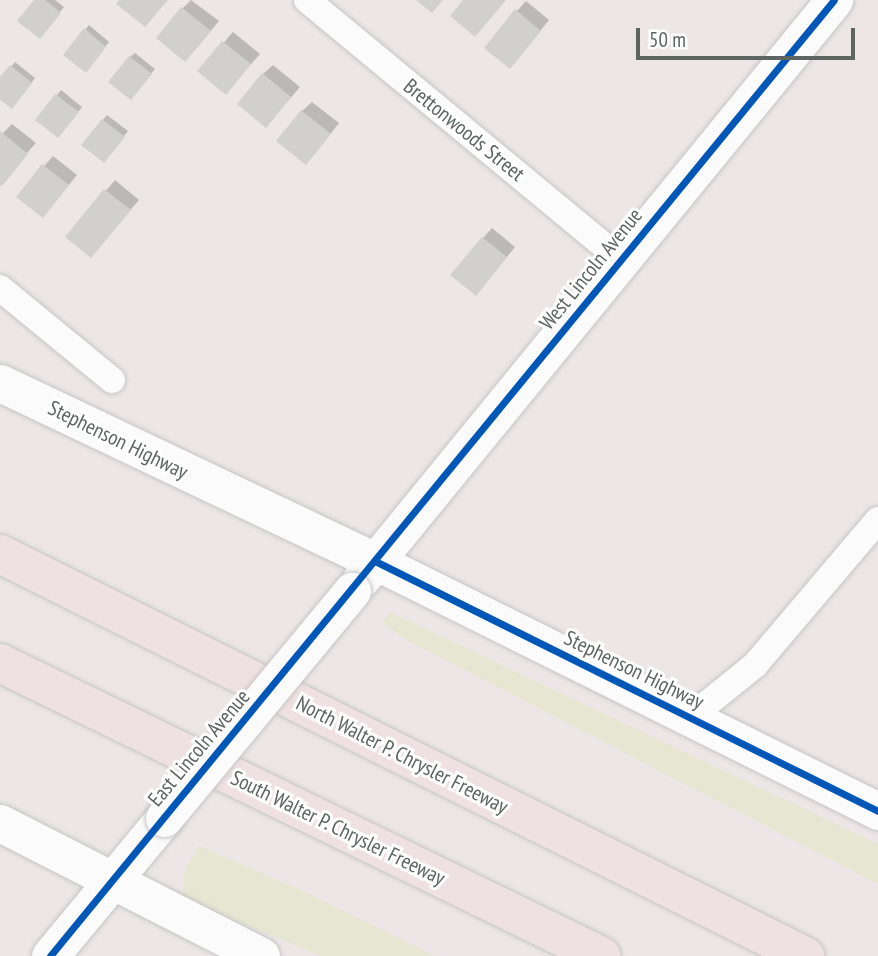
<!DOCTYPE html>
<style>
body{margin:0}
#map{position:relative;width:878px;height:956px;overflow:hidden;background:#ece6e7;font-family:"PT Sans Narrow",sans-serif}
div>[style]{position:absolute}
.green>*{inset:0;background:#e6e6d2}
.shadow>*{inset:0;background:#0003}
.building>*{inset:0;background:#d2cfcf}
.roads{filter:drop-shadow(0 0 2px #c6c5c5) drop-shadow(0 0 2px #c6c5c5)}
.street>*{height:26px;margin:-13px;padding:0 13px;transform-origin:13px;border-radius:13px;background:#fcfbfb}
.secondary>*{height:37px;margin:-18.5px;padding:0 18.5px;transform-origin:18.5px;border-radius:18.5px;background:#fcfbfb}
.highway>*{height:38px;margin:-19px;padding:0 19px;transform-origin:19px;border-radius:19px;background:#efe1e3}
.bridges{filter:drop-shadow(0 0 2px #c6c5c5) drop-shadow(0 0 2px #c6c5c5)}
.secondary-bridge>*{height:37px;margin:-18.5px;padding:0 18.5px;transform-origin:18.5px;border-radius:18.5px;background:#fcfbfb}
.cycleway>*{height:7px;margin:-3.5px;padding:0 3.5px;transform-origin:3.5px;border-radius:3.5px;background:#0057b8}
span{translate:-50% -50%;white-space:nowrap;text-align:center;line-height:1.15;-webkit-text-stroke:6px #fff;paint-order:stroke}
.street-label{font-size:21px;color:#5c6562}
.scale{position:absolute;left:636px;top:28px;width:219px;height:32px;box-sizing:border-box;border:4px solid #5c6562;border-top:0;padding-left:9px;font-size:21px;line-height:24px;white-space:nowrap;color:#5c6562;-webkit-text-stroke:5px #fff;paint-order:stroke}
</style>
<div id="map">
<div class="green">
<i style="clip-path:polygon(390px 612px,878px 844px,878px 884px,401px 637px,383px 622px)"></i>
<i style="clip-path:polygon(199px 846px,301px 890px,435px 956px,321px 956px,182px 898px,185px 869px)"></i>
</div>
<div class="shadow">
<i style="clip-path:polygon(36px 0,55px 0,64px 7px,44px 32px)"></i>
<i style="clip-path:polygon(191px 0,219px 21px,195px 50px,182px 9px)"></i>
<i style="clip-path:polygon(526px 1px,549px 20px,519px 57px,517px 11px)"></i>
<i style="clip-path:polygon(89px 25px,109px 42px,90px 66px,85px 30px)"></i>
<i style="clip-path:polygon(233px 32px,260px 54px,226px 93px,199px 71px)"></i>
<i style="clip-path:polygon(135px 53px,155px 69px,135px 94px,130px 57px)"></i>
<i style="clip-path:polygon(15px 62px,35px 78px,16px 103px,0 98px,0 80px)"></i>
<i style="clip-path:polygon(273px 65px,300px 87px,275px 116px,263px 74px)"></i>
<i style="clip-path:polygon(61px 90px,82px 107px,62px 132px,37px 119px)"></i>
<i style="clip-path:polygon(312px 102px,339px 123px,315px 153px,302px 111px)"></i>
<i style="clip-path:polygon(107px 115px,128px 131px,108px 156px,83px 144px)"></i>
<i style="clip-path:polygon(12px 124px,36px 143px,0 183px,0 136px)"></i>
<i style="clip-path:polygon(53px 156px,77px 175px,52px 206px,18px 196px)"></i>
<i style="clip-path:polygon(115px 180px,139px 200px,91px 256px,68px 237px)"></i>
<i style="clip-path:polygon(492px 228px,515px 247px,485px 284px,483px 238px)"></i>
</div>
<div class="building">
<i style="clip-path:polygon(34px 0,45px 0,61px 13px,40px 39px,17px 21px)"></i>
<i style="clip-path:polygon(119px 0,168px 0,145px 27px,116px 4px)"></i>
<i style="clip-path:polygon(416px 0,443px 0,432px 13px)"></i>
<i style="clip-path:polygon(463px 0,506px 0,475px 37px,450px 16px)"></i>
<i style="clip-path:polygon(181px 7px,211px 31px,185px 62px,156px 38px)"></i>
<i style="clip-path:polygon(515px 9px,541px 31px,510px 69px,484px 48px)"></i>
<i style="clip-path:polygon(84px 28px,106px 47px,86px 73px,63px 55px)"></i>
<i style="clip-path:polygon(222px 41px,251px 64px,226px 95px,197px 71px)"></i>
<i style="clip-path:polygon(129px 56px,152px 74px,131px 100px,108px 82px)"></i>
<i style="clip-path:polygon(10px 65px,32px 83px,12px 109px,0 100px,0 77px)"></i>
<i style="clip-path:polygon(262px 73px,291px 97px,266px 128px,237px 104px)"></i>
<i style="clip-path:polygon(55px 94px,79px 112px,58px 138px,35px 120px)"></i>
<i style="clip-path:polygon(301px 110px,331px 134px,306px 165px,276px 141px)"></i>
<i style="clip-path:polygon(102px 119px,125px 137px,104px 163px,81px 145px)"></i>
<i style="clip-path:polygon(0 131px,28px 154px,2px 186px,0 185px)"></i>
<i style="clip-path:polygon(42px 164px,69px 185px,43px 218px,16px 197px)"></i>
<i style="clip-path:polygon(104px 189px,131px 210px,91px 258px,65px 237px)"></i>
<i style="clip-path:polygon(482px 237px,507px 257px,476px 296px,450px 275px)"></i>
</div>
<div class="roads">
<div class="street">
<i style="left:307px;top:0;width:408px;rotate:39.6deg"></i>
<i style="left:0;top:288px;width:145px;rotate:39.4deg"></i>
<i style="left:692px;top:716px;width:81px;rotate:-39deg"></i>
<i style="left:755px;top:665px;width:190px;rotate:-49.7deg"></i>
</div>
<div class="secondary">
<i style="left:0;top:383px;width:415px;rotate:25.4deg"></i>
<i style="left:375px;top:561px;width:562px;rotate:26.43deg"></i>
<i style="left:361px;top:579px;width:748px;rotate:-50.75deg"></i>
<i style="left:0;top:823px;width:293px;rotate:27deg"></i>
<i style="left:50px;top:956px;width:179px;rotate:-50.4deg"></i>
</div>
<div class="highway">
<i style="left:0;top:554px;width:900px;rotate:26.54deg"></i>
<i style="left:0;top:663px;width:669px;rotate:25.99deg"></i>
</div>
</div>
<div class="bridges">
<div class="secondary-bridge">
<i style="left:164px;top:818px;width:295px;rotate:-50.4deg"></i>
</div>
</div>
<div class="cycleway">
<i style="left:375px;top:561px;width:562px;rotate:26.43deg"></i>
<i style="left:50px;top:956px;width:1236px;rotate:-50.65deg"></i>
</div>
<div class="street-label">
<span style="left:464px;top:130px;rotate:39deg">Brettonwoods Street</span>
<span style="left:591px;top:269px;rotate:-51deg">West Lincoln Avenue</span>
<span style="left:118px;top:440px;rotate:26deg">Stephenson Highway</span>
<span style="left:634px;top:670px;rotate:26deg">Stephenson Highway</span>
<span style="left:199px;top:748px;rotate:-50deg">East Lincoln Avenue</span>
<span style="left:402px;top:755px;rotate:27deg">North Walter P. Chrysler Freeway</span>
<span style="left:338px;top:828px;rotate:26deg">South Walter P. Chrysler Freeway</span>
</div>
<div class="scale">50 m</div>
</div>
